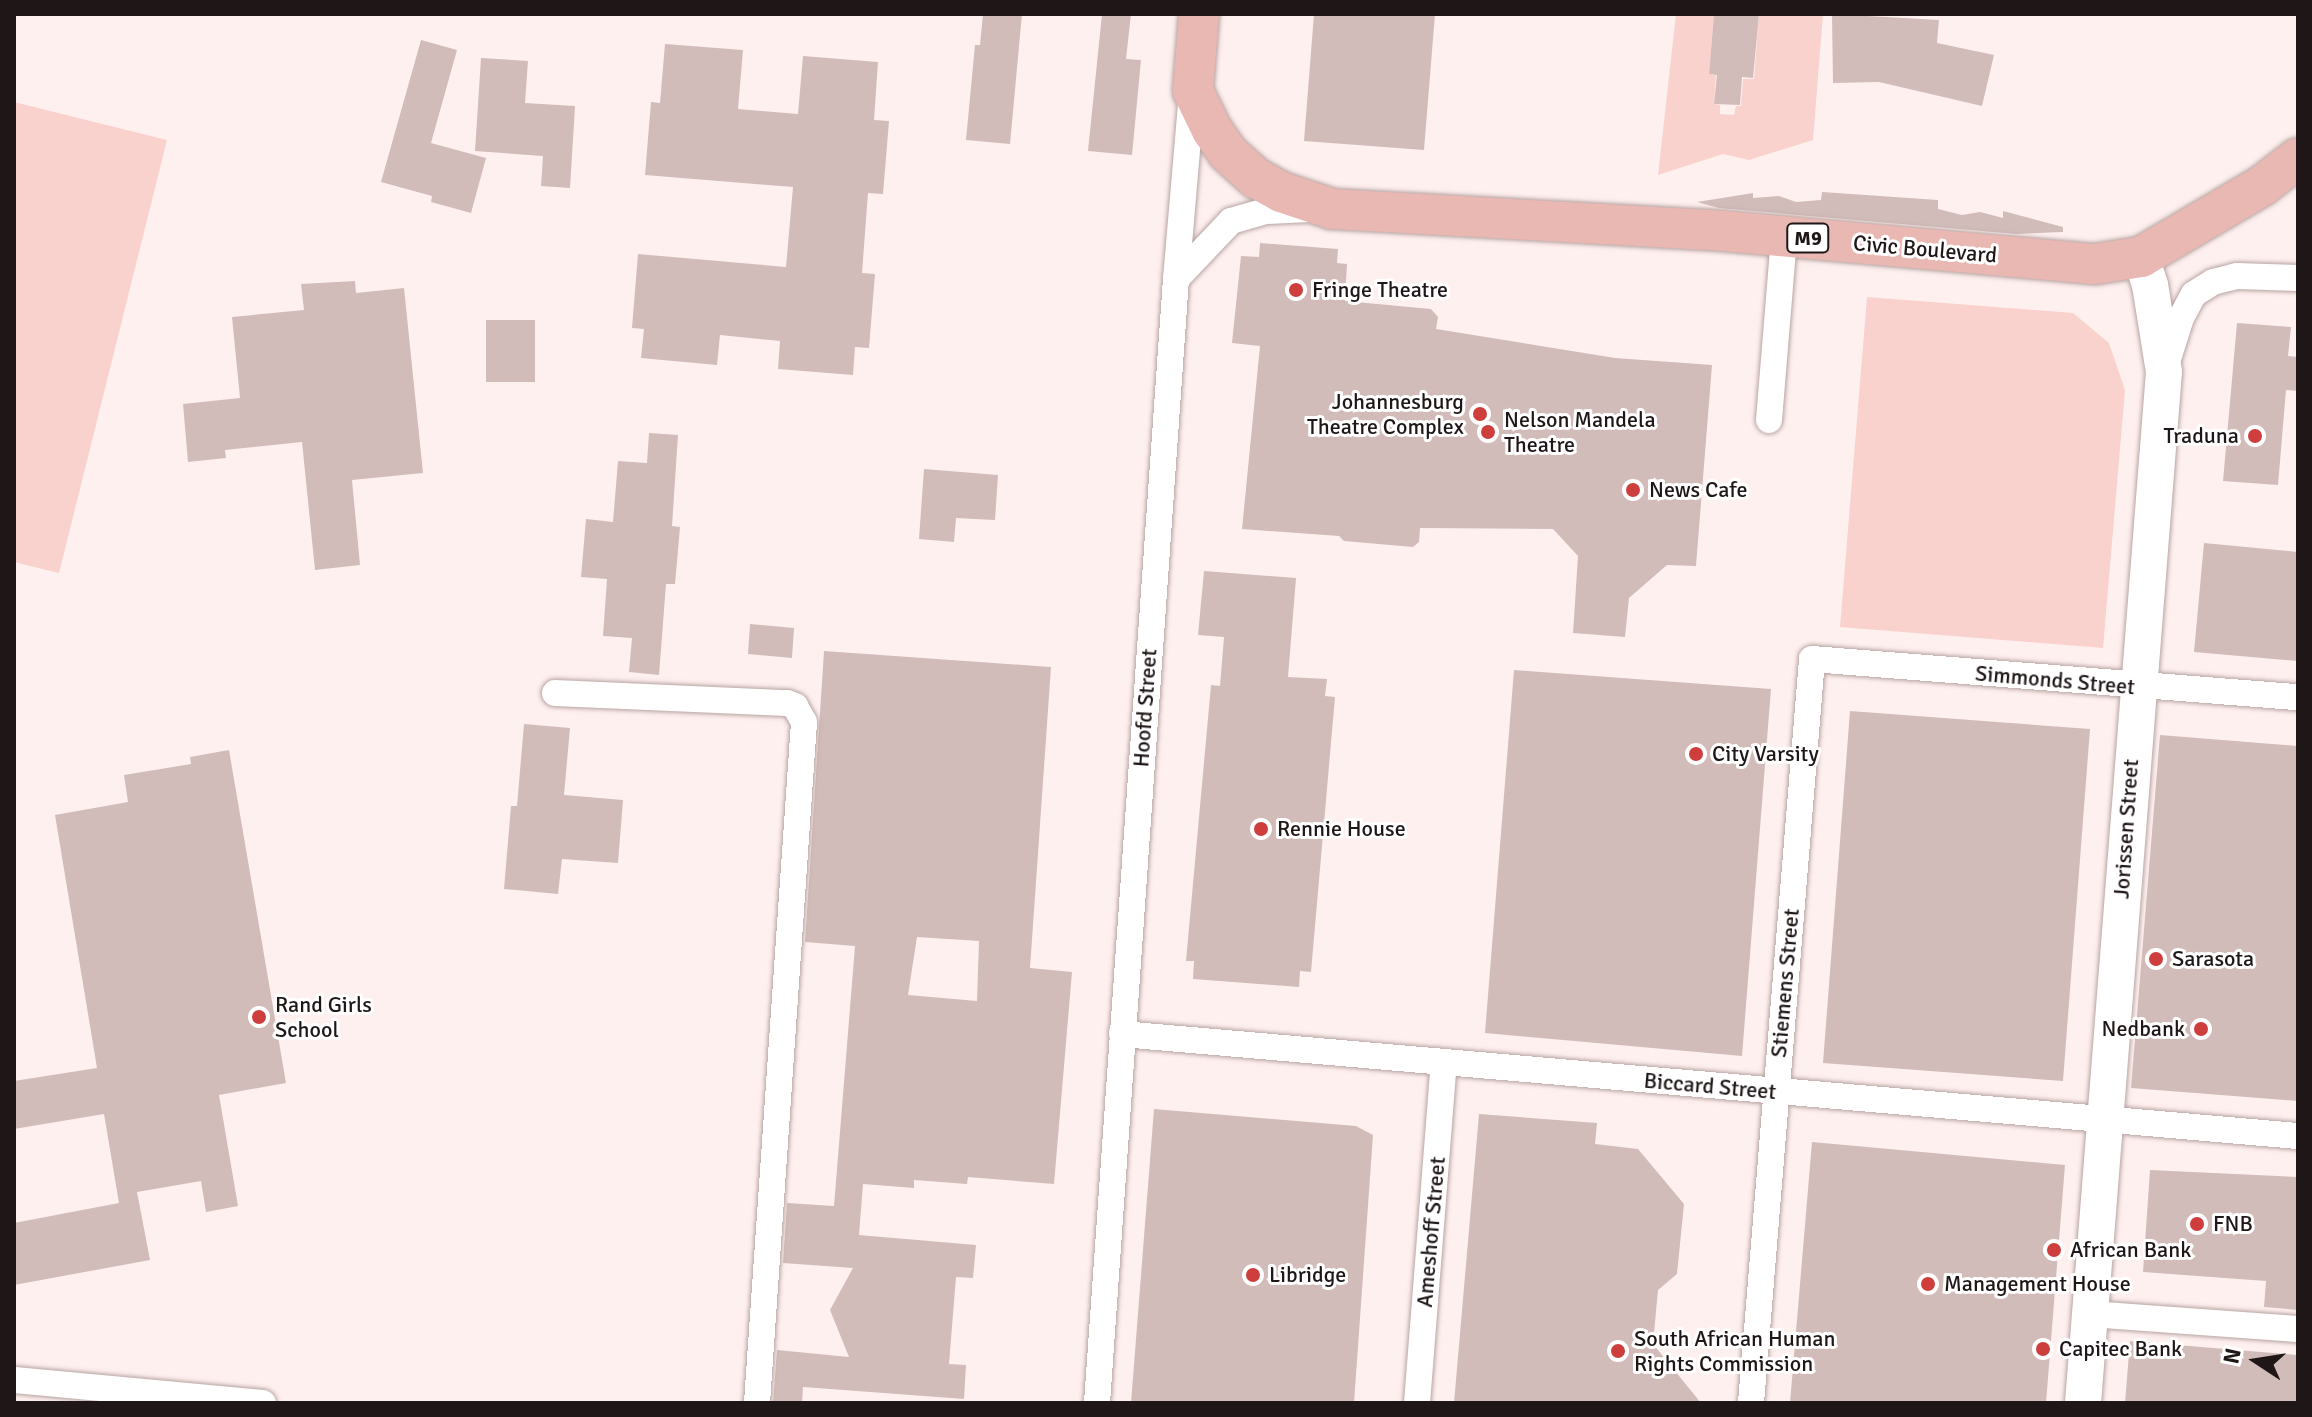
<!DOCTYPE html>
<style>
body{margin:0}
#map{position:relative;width:2312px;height:1417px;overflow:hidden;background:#fef0ef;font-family:Signika,sans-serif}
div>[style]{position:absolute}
.green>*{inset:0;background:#f9d2ce}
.building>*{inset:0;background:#d1bcba}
.roads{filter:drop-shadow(0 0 2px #b8a4a2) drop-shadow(0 0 2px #b8a4a2)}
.street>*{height:26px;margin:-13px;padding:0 13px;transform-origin:13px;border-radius:13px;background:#fff}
.secondary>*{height:36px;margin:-18px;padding:0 18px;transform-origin:18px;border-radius:18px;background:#fff}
.primary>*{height:40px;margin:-20px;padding:0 20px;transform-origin:20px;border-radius:20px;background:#e9b8b3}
.dots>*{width:22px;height:22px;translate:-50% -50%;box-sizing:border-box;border:4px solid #fff;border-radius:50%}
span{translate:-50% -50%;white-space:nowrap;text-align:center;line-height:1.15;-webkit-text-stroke:6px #fff;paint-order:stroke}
.shield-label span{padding:2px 6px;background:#fff;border:2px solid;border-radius:6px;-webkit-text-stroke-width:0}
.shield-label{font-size:20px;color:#1f1717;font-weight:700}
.street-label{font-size:22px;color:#1f1717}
.poi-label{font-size:22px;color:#1f1717}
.left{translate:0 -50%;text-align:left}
.right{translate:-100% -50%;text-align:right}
.frame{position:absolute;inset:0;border:16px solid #1f1717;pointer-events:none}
.north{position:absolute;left:2216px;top:1321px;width:80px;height:80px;-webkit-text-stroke:6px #fff;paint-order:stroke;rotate:282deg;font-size:22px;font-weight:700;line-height:32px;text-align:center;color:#1f1717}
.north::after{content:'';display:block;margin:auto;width:28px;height:36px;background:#1f1717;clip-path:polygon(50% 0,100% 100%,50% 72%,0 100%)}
</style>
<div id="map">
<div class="green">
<i style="clip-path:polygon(1676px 14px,1714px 14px,1709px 74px,1716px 75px,1714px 104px,1720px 105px,1720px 114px,1734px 115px,1736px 106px,1741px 106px,1743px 79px,1754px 79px,1759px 14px,1823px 14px,1813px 140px,1749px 160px,1723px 154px,1658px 175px)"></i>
<i style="clip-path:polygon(14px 102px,167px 140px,59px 573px,14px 562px)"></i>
<i style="clip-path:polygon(1867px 297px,2073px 313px,2109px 343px,2125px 390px,2103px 648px,1840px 627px)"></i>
</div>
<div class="building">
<i style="clip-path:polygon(983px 14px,1022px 14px,1010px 144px,966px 140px,975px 45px,980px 45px)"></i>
<i style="clip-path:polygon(1102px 14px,1131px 14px,1126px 59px,1141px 60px,1132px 155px,1088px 151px)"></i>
<i style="clip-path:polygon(1314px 14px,1435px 14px,1424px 150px,1304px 141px)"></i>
<i style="clip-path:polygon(1714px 14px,1759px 14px,1753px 78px,1742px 77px,1740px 105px,1714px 104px,1717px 75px,1709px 74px)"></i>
<i style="clip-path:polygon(1832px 14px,1939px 20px,1937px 43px,1994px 55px,1982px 106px,1879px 82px,1833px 83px)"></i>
<i style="clip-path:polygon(421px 40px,457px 50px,431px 143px,486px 158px,471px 213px,431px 202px,432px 196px,381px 182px)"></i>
<i style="clip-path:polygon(665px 44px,743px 50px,738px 109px,798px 114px,803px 56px,878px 62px,874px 120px,889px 121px,883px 194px,868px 193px,862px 273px,875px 274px,869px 348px,855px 347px,853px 375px,778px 369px,780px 341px,720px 335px,717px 365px,641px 358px,644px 329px,632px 328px,638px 254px,786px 267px,793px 187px,645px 175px,651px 102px,660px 103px)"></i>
<i style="clip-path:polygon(481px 58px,528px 61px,525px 103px,575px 106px,570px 188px,541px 186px,543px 156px,475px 151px)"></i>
<i style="clip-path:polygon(1822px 192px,1938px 200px,1938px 209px,1962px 215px,1980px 212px,2003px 218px,2003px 211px,2063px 227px,2063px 232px,2016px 234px,1719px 208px,1697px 202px,1753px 193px,1753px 198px,1779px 196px,1796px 202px,1821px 200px)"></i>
<i style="clip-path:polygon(1260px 243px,1338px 249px,1337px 263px,1347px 264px,1345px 301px,1431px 309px,1438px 317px,1436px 329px,1615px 358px,1712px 365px,1696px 566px,1667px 565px,1629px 598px,1625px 637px,1573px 633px,1578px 556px,1553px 529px,1420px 528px,1419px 542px,1413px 547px,1344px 541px,1339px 536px,1242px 529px,1260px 346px,1232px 343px,1241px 256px,1259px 257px)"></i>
<i style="clip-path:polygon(355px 281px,356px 293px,404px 288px,423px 473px,352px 480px,360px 565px,315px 570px,302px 442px,225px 450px,226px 458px,188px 462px,183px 404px,240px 398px,232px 317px,304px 310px,301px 284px)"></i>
<i style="clip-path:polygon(486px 320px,535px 320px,535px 382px,486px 382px)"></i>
<i style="clip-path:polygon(2237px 323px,2291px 327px,2288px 356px,2298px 357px,2298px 391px,2286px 390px,2278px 485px,2223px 481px)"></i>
<i style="clip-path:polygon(649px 433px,678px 435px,672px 526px,680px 527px,675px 584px,666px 584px,659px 675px,629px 672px,632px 638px,603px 636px,607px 579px,581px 577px,586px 519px,613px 522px,618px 461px,647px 463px)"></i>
<i style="clip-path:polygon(924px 469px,998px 475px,995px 520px,956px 518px,954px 542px,919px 539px)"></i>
<i style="clip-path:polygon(2204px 543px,2298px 552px,2298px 661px,2194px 652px)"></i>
<i style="clip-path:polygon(1204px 571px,1296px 578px,1288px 677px,1327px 679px,1325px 696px,1335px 697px,1311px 972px,1300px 971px,1299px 987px,1193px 979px,1194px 961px,1186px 961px,1211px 685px,1220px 686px,1224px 637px,1198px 635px)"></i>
<i style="clip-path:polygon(750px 624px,794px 628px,792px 658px,748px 654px)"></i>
<i style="clip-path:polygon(evenodd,824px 651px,1051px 667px,1030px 968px,1072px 972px,1054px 1184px,968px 1177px,967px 1184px,914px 1180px,914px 1188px,863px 1184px,859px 1235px,976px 1245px,973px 1278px,956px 1277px,949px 1364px,966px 1365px,964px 1399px,803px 1387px,802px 1403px,773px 1403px,777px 1350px,849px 1357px,830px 1310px,853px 1268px,783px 1263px,787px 1203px,834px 1206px,855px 946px,805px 942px,824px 651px,917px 937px,979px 941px,977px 1001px,908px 995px,917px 937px)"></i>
<i style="clip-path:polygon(1514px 670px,1771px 689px,1742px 1056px,1485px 1033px)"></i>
<i style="clip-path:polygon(1850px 711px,2090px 729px,2063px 1081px,1823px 1063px)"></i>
<i style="clip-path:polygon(524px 724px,570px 728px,564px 795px,623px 800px,618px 863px,562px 859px,558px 894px,504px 889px,511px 806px,517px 806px)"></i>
<i style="clip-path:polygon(2160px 735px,2298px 746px,2298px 1101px,2131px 1088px)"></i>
<i style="clip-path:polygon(229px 750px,286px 1083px,219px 1095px,238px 1206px,206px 1212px,201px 1181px,137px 1192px,150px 1260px,14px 1285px,14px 1223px,119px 1203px,104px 1114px,14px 1129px,14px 1081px,97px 1068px,55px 815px,128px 802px,124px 775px,191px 764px,190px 757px)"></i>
<i style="clip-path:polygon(1154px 1109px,1356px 1126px,1373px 1135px,1354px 1403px,1131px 1403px)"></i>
<i style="clip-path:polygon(1479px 1114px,1597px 1123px,1595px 1144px,1638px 1149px,1684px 1204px,1677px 1274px,1658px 1290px,1653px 1344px,1701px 1403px,1454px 1403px)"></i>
<i style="clip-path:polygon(1812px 1142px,2065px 1165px,2046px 1403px,1790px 1403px)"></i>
<i style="clip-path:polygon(2150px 1170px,2298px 1177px,2298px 1310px,2264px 1307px,2266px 1281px,2143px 1272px)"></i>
<i style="clip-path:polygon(2130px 1341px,2298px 1355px,2298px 1403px,2125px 1403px)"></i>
</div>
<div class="roads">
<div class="street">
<i style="left:1176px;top:279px;width:80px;rotate:-46.5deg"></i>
<i style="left:1231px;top:221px;width:37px;rotate:-16deg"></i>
<i style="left:1267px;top:211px;width:43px;rotate:-2.7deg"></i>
<i style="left:2166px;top:365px;width:49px;rotate:-72.3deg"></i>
<i style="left:2181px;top:318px;width:27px;rotate:-62deg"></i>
<i style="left:2194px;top:294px;width:22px;rotate:-32deg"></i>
<i style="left:2213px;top:282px;width:25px;rotate:-14deg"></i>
<i style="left:2237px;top:276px;width:61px;rotate:1.9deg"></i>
<i style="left:1769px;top:420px;width:185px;rotate:-85.3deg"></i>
<i style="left:555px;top:693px;width:232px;rotate:2.5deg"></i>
<i style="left:787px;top:703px;width:9px;rotate:21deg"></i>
<i style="left:795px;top:706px;width:18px;rotate:61deg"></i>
<i style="left:804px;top:722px;width:683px;rotate:93.95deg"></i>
<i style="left:1122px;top:1034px;width:1180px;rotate:4.96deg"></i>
<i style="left:2089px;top:1314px;width:210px;rotate:4.1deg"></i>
<i style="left:14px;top:1380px;width:250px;rotate:5.3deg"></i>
<i style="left:1097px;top:1403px;width:1127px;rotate:-85.98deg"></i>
<i style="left:1176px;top:279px;width:186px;rotate:-85.1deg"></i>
<i style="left:1417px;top:1403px;width:342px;rotate:-85.5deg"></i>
<i style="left:1751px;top:1403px;width:746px;rotate:-85.31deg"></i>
<i style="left:1812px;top:659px;width:487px;rotate:4.5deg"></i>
</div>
<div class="secondary">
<i style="left:2083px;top:1403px;width:1034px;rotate:-85.51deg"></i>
<i style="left:2164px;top:372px;width:88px;rotate:-99.1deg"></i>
<i style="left:2150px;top:285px;width:29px;rotate:-108deg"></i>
</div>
<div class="primary">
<i style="left:1199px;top:14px;width:77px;rotate:94.5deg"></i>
<i style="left:1193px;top:91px;width:43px;rotate:64deg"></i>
<i style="left:1212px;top:130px;width:28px;rotate:55deg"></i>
<i style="left:1228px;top:153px;width:38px;rotate:42deg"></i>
<i style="left:1256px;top:178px;width:29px;rotate:29deg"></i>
<i style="left:1281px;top:192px;width:54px;rotate:18.4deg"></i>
<i style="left:1332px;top:209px;width:393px;rotate:3.2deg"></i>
<i style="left:1724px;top:231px;width:372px;rotate:5.1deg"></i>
<i style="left:2095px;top:264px;width:47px;rotate:-8.7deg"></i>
<i style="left:2141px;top:257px;width:142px;rotate:-30.5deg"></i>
<i style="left:2263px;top:185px;width:44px;rotate:-37.6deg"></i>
</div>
</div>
<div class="dots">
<i style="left:1296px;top:290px;background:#cd3e3c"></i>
<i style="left:1480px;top:414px;background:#cd3e3c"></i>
<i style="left:1488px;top:432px;background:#cd3e3c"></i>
<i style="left:2255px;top:436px;background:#cd3e3c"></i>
<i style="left:1633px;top:490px;background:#cd3e3c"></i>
<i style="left:1696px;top:754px;background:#cd3e3c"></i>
<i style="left:1261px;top:829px;background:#cd3e3c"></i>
<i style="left:2156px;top:959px;background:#cd3e3c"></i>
<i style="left:259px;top:1017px;background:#cd3e3c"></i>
<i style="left:2201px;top:1029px;background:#cd3e3c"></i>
<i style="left:2197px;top:1224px;background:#cd3e3c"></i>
<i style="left:2054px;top:1250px;background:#cd3e3c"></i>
<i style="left:1253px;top:1275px;background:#cd3e3c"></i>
<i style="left:1928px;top:1284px;background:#cd3e3c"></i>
<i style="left:2043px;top:1349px;background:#cd3e3c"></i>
<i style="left:1618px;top:1351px;background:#cd3e3c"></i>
</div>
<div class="shield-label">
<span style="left:1808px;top:238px">M9</span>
</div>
<div class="street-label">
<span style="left:1925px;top:249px;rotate:5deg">Civic Boulevard</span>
<span style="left:2055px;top:680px;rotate:5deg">Simmonds Street</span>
<span style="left:1145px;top:708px;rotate:-86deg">Hoofd Street</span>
<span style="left:2126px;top:829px;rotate:-86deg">Jorissen Street</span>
<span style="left:1785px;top:983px;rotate:-85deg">Stiemens Street</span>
<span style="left:1710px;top:1086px;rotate:5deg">Biccard Street</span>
<span style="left:1431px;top:1232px;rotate:-85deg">Ameshoff Street</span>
</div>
<div class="poi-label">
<span class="left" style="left:1312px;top:290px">Fringe Theatre</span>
<span class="right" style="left:1464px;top:414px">Johannesburg<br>Theatre Complex</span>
<span class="left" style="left:1504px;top:432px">Nelson Mandela<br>Theatre</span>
<span class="right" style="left:2239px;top:436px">Traduna</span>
<span class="left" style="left:1649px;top:490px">News Cafe</span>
<span class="left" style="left:1712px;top:754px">City Varsity</span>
<span class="left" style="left:1277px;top:829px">Rennie House</span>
<span class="left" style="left:2172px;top:959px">Sarasota</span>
<span class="left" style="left:275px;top:1017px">Rand Girls<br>School</span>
<span class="right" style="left:2185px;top:1029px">Nedbank</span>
<span class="left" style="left:2213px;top:1224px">FNB</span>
<span class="left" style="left:2070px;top:1250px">African Bank</span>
<span class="left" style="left:1269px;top:1275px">Libridge</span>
<span class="left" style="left:1944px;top:1284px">Management House</span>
<span class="left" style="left:1634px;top:1351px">South African Human<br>Rights Commission</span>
<span class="left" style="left:2059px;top:1349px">Capitec Bank</span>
</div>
<div class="frame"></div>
<div class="north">N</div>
</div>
